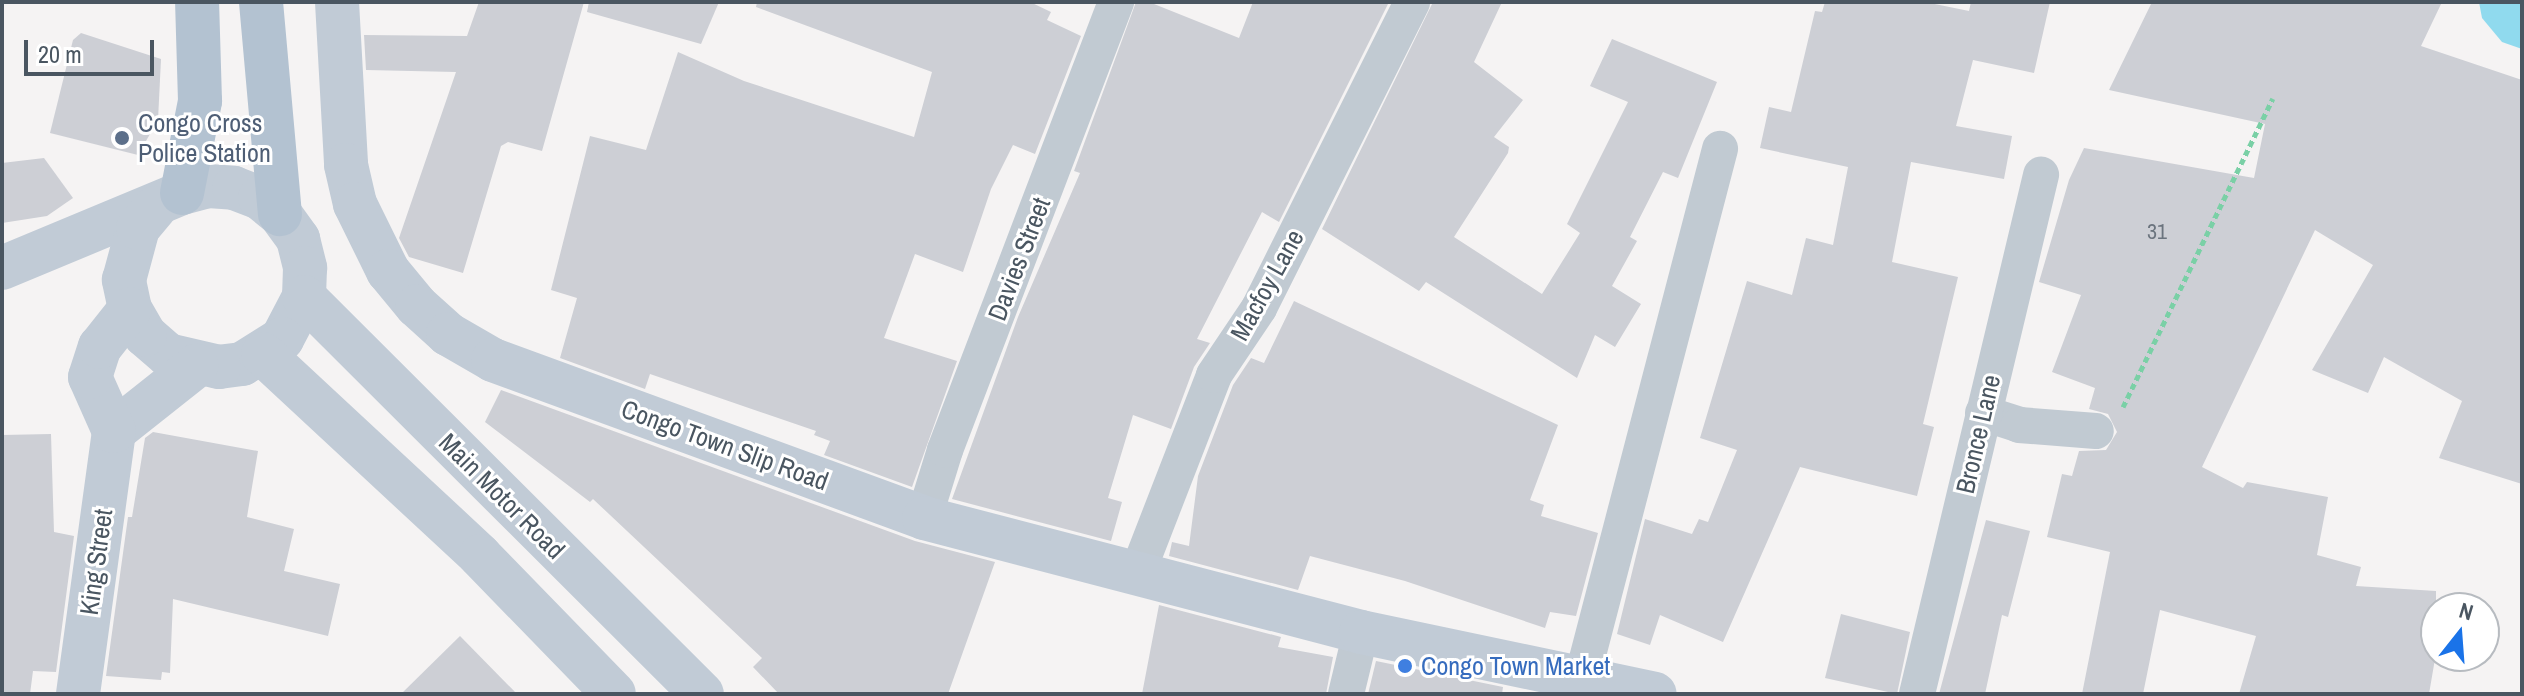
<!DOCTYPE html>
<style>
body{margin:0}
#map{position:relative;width:2524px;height:696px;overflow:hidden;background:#f5f3f3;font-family:"Archivo Narrow",sans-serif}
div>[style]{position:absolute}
.water>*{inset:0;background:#90daee}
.building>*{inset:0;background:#cdcfd5}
.path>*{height:5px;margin-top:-2.5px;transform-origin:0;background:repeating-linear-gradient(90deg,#7ad0a6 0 6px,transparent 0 10px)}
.minor>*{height:36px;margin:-18px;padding:0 18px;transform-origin:18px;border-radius:18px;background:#c1cad2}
.secondary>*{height:44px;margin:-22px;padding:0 22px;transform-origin:22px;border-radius:22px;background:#c1cbd6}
.primary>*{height:44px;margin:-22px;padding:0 22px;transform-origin:22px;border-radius:22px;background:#b3c2d1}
.dots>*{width:22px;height:22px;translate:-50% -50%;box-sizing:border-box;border:4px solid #fff;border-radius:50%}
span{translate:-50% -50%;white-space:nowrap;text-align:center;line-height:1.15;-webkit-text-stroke:6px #fff;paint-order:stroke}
.number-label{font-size:22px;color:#6b747e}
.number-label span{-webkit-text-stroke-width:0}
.service-label{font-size:26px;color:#4e5e75}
.left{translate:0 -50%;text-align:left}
.street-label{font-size:26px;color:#4a5661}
.shop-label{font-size:26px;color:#366cbe}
.frame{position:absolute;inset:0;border:4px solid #4a5661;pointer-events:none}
.north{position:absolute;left:2420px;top:592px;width:80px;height:80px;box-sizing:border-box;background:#fff;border:2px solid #b7bbc0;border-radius:50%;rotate:17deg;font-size:22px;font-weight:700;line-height:32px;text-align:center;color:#4a5661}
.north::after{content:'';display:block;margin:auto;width:28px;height:36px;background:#1a73e8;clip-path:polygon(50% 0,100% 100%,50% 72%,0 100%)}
.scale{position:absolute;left:24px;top:40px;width:130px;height:36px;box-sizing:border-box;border:4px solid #4a5661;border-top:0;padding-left:10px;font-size:24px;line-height:28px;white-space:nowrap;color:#4a5661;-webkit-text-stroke:6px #fff;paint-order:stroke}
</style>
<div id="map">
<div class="water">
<i style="clip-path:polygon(2479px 2px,2522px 2px,2522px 49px,2502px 42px,2482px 18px)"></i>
</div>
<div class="building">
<i style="clip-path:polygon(479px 2px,584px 2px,542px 151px,508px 142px,501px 146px,463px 273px,409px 257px,399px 238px,456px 72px,366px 70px,364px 35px,467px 36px)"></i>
<i style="clip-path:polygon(589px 2px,719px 2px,701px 44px,587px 12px)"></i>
<i style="clip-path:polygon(757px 2px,1030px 2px,1051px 12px,1047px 20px,1081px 36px,1035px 154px,1013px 145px,991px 189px,963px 272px,915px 254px,884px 338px,957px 361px,912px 487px,824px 455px,830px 441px,814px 435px,816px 431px,650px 374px,645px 389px,560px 358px,577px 298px,551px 290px,590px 136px,646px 150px,678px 52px,744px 81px,914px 137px,932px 72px,756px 7px)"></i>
<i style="clip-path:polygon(1136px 2px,1149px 2px,1239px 38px,1253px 2px,1389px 2px,1279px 222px,1262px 212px,1197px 339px,1210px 343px,1194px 367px,1171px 429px,1133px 415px,1108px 498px,1122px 502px,1111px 541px,952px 499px,1018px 317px,1080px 173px,1074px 171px)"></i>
<i style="clip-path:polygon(1433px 2px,1502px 2px,1474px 62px,1523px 100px,1494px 137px,1509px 147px,1508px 153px,1454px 237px,1542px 294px,1580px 233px,1567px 224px,1628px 102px,1590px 86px,1612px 39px,1717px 82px,1678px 178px,1663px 172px,1630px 237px,1637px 241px,1612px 286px,1641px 304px,1615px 347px,1595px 335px,1577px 378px,1426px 282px,1419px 291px,1322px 229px)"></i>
<i style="clip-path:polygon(1825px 2px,1925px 2px,1969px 11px,1971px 2px,2050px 2px,2034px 73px,1973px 60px,1956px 126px,2012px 136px,2004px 179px,1911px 162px,1892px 262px,1958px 277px,1923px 424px,1934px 427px,1917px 496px,1800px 467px,1723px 642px,1660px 615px,1650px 645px,1617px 634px,1645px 519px,1692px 534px,1699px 519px,1708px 522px,1737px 450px,1700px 438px,1747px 281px,1792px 295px,1806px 238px,1833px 245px,1848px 167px,1760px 148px,1769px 107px,1791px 112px,1815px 11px,1822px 12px)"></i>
<i style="clip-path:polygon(2152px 2px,2442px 2px,2421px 46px,2522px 80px,2522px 484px,2439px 458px,2462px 401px,2384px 357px,2368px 393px,2312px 370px,2373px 265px,2315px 230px,2202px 467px,2243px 488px,2247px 482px,2328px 497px,2317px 555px,2361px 567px,2356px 586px,2436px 591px,2436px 653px,2429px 694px,2239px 694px,2256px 636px,2160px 610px,2143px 694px,2082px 694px,2110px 552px,2047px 537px,2062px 474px,2072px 476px,2079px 451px,2106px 450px,2117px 432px,2108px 414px,2089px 409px,2095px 388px,2052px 372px,2081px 295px,2039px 282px,2069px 180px,2084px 148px,2254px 178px,2265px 124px,2109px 90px)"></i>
<i style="clip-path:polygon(81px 33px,161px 59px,158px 120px,138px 155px,50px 133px,73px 40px)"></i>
<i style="clip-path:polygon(44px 158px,73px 198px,47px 216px,2px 223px,2px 163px)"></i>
<i style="clip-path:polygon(1294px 301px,1558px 425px,1530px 500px,1544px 505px,1541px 516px,1598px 533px,1576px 616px,1550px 612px,1545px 628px,1405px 581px,1310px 556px,1298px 590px,1169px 556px,1172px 542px,1189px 546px,1198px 476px,1233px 385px,1251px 358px,1264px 363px)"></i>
<i style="clip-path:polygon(501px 390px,915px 541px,995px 562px,948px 694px,779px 694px,753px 667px,762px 658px,593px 499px,590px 502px,485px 422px)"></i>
<i style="clip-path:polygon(153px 432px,258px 451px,247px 517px,294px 529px,284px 571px,340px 584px,328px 636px,173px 599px,170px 673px,162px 672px,161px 680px,106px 676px,128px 517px,132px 517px,145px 438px)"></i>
<i style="clip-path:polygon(51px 434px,54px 532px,74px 536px,56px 672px,33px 671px,30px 694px,2px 694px,2px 435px)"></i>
<i style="clip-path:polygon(1986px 520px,2030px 531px,2008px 617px,2002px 615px,1985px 694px,1939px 694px)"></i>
<i style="clip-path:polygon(1159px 605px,1281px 637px,1278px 647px,1333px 657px,1326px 694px,1142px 694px)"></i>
<i style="clip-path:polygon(1841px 614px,1910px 632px,1897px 694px,1825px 678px)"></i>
<i style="clip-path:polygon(460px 636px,517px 694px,401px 694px)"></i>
<i style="clip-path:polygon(1376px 661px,1503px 687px,1502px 694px,1368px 694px)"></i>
</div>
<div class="path">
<i style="left:2123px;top:407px;width:343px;rotate:-64.1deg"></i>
</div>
<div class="minor">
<i style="left:1983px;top:413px;width:38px;rotate:18deg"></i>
<i style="left:2019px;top:425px;width:77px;rotate:4.5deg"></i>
<i style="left:924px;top:518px;width:71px;rotate:-72.8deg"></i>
<i style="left:945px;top:450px;width:480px;rotate:-69.1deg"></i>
<i style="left:1137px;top:574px;width:213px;rotate:-68.8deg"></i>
<i style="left:1214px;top:375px;width:81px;rotate:-56.1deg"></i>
<i style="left:1259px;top:308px;width:342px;rotate:-63.4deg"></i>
<i style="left:1582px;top:678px;width:547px;rotate:-75.38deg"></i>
<i style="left:1346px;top:694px;width:64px;rotate:-76.4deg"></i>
<i style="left:1917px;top:694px;width:534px;rotate:-76.56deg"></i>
</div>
<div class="secondary">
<i style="left:337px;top:2px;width:163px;rotate:86.8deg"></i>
<i style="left:346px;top:165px;width:40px;rotate:77deg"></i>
<i style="left:355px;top:204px;width:75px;rotate:63.8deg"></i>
<i style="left:388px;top:271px;width:45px;rotate:50.4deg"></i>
<i style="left:417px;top:306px;width:42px;rotate:42.1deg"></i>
<i style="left:448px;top:334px;width:52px;rotate:30deg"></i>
<i style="left:493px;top:360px;width:459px;rotate:20.1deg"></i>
<i style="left:924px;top:518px;width:452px;rotate:14.6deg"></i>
<i style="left:1361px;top:632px;width:300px;rotate:11.9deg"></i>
<i style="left:2px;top:268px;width:195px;rotate:-22.6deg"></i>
<i style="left:182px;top:193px;width:27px;rotate:-15deg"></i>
<i style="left:208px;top:186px;width:26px;rotate:4deg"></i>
<i style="left:234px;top:188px;width:28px;rotate:21deg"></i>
<i style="left:260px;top:198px;width:26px;rotate:39deg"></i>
<i style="left:280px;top:214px;width:31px;rotate:54deg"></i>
<i style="left:298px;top:239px;width:30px;rotate:76deg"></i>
<i style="left:305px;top:268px;width:29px;rotate:92deg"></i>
<i style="left:304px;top:297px;width:47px;rotate:117.6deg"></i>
<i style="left:282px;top:339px;width:47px;rotate:148deg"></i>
<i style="left:242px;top:364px;width:23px;rotate:173deg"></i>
<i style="left:219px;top:367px;width:52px;rotate:-166.8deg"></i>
<i style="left:168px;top:355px;width:30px;rotate:-139deg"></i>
<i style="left:145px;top:335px;width:30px;rotate:-120deg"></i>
<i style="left:130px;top:309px;width:30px;rotate:-102deg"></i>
<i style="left:124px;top:280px;width:54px;rotate:-74.9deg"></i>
<i style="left:138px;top:228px;width:26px;rotate:-50deg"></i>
<i style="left:304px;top:297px;width:562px;rotate:44.93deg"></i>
<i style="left:263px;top:354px;width:296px;rotate:42.9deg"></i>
<i style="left:480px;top:556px;width:192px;rotate:45.8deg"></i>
<i style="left:114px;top:431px;width:105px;rotate:-38.4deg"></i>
<i style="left:78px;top:694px;width:265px;rotate:-82.2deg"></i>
<i style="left:114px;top:431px;width:59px;rotate:-114deg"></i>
<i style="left:90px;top:377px;width:32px;rotate:-72deg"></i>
<i style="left:100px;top:347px;width:48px;rotate:-51.7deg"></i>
</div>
<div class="primary">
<i style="left:261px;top:2px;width:213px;rotate:84.9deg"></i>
<i style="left:182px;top:193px;width:94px;rotate:-78.9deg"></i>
<i style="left:200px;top:101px;width:99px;rotate:-91.7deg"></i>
</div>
<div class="dots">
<i style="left:122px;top:138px;background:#5c6f8a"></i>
<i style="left:1405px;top:666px;background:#3f7fe0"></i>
</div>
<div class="number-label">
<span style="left:2157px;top:232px">31</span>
</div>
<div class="service-label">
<span class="left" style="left:138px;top:138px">Congo Cross<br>Police Station</span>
</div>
<div class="street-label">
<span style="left:1019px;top:259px;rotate:-69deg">Davies Street</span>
<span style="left:1267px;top:285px;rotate:-61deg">Macfoy Lane</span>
<span style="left:1978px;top:434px;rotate:-77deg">Bronce Lane</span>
<span style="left:725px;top:445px;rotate:20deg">Congo Town Slip Road</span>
<span style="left:502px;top:496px;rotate:45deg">Main Motor Road</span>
<span style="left:96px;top:562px;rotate:-82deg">King Street</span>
</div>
<div class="shop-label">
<span class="left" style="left:1421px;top:666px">Congo Town Market</span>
</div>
<div class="frame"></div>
<div class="north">N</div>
<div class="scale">20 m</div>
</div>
